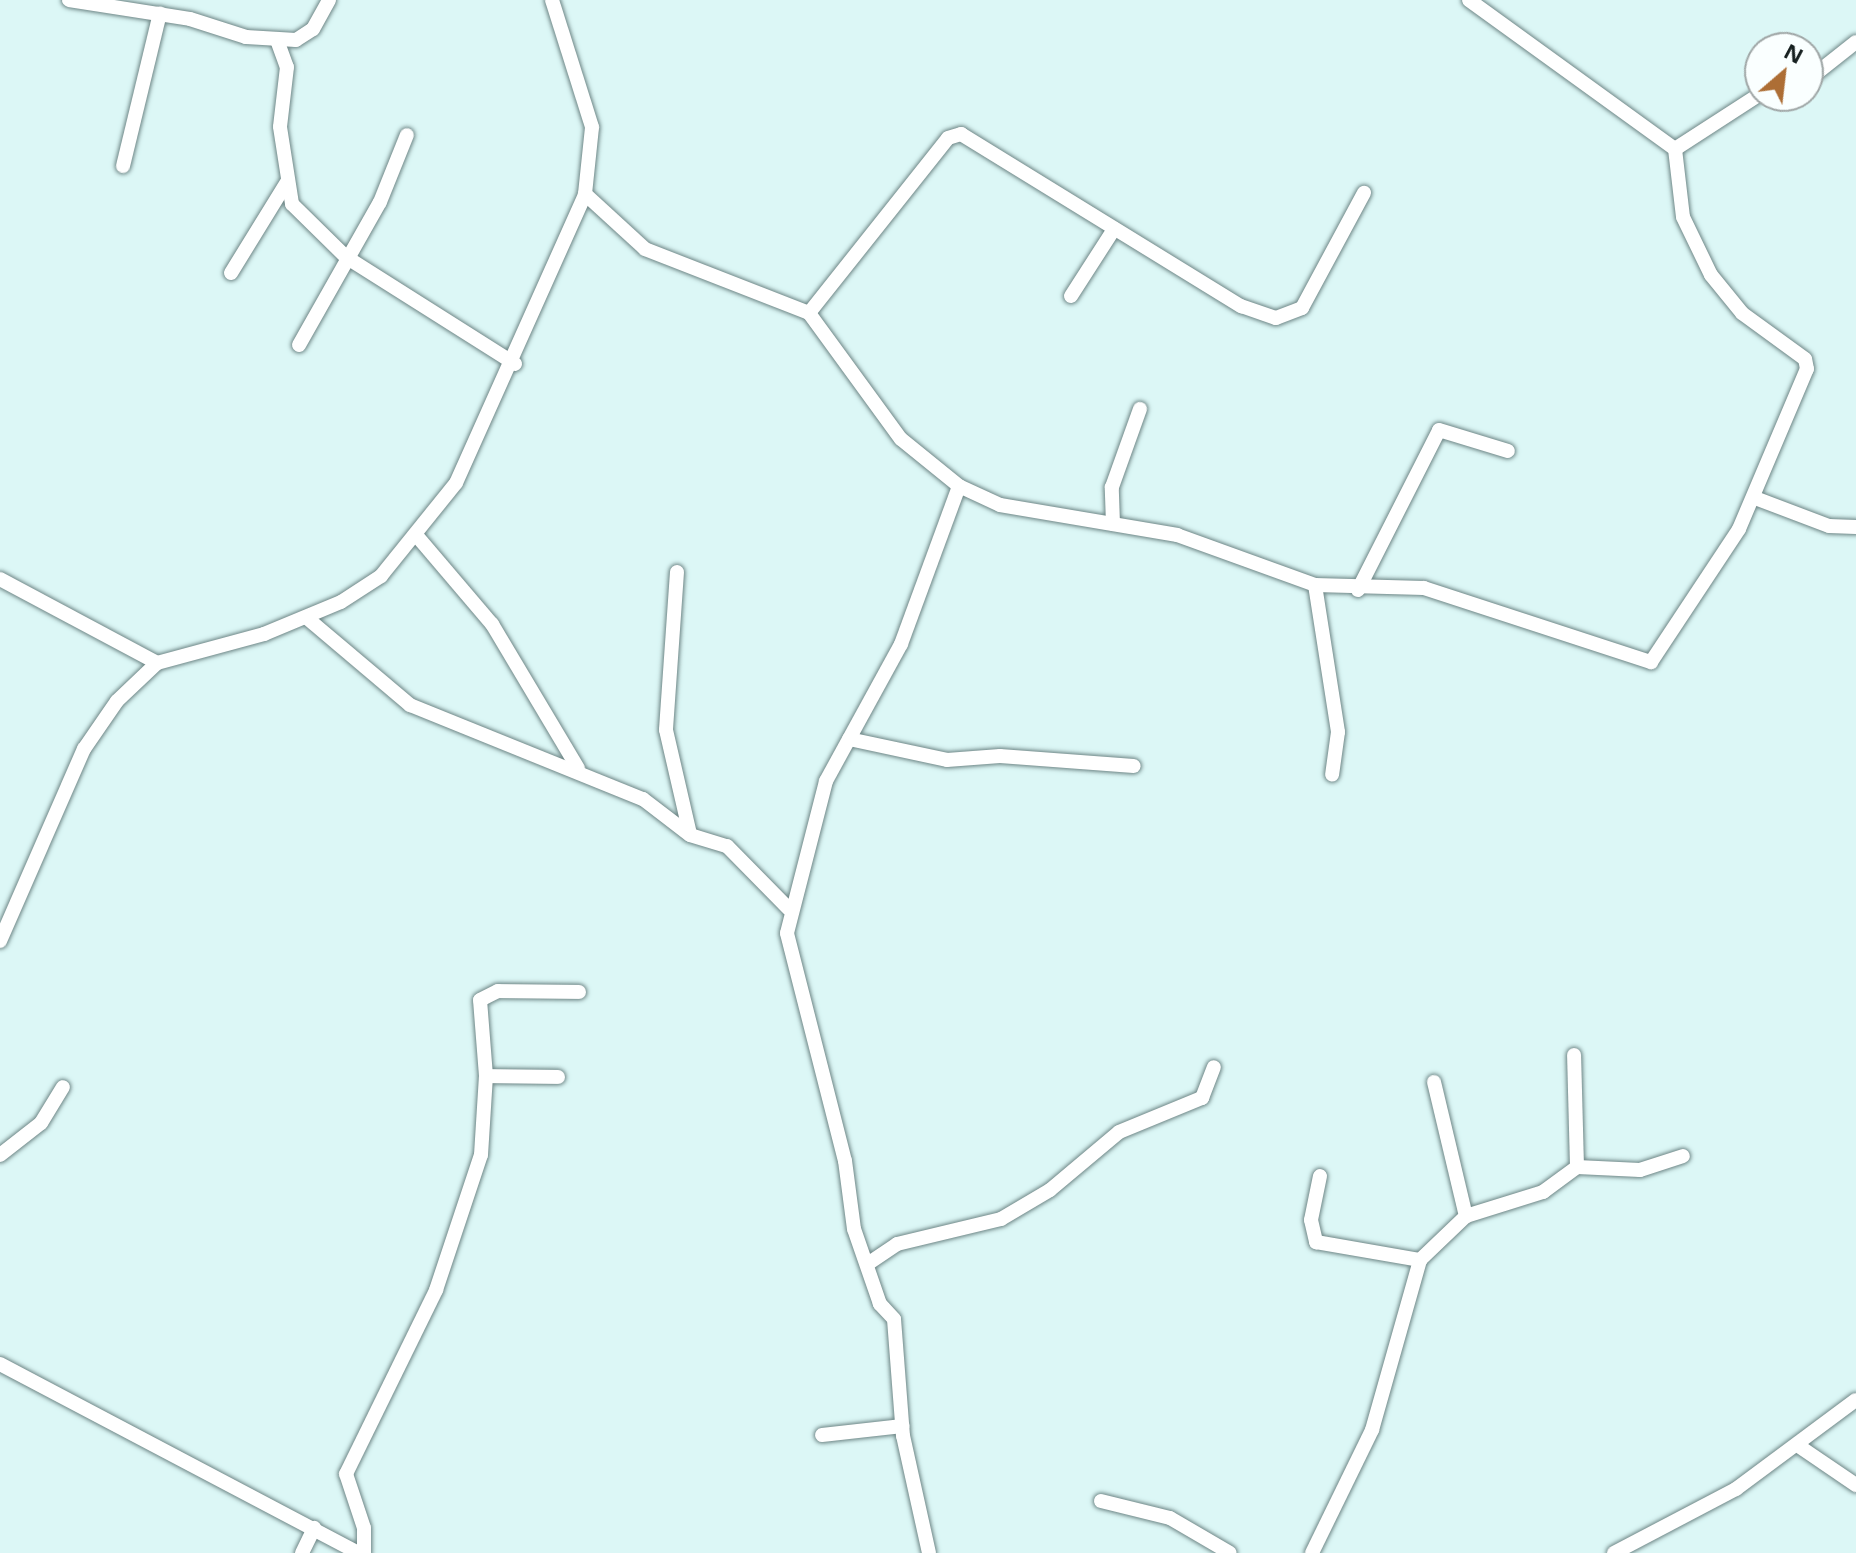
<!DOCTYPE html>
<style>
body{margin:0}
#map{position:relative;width:1856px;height:1553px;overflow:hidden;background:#dcf7f6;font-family:"Noto Sans",sans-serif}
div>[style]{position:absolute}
.roads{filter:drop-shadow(0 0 2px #6e8686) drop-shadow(0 0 2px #6e8686)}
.minor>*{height:14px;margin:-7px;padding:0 7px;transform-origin:7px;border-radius:7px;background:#fff}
span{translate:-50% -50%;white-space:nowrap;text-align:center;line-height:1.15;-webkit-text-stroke:8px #faffff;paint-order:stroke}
.north{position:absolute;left:1744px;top:32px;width:80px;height:80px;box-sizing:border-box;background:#faffff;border:2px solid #9fa6a6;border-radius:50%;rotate:28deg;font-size:22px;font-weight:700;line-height:32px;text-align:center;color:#162020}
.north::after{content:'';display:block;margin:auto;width:28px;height:36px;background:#ad6e35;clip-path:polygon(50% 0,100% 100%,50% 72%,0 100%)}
</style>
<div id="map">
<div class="roads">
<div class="minor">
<i style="left:69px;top:0;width:122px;rotate:8.9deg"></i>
<i style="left:190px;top:19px;width:59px;rotate:17.8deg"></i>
<i style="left:246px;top:37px;width:50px;rotate:3.4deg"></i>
<i style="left:296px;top:40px;width:20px;rotate:-33deg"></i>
<i style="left:313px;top:29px;width:33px;rotate:-61deg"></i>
<i style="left:1469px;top:0;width:254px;rotate:35.9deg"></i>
<i style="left:1675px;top:149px;width:101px;rotate:-32.9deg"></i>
<i style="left:277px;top:40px;width:29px;rotate:70deg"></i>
<i style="left:287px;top:67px;width:60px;rotate:96.7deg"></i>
<i style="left:280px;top:127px;width:78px;rotate:81.1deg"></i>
<i style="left:292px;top:204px;width:76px;rotate:44.5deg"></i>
<i style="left:346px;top:257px;width:200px;rotate:32.3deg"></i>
<i style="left:1808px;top:80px;width:61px;rotate:-38.4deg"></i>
<i style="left:123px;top:166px;width:157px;rotate:-76.4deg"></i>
<i style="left:585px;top:194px;width:81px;rotate:42.5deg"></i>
<i style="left:645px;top:249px;width:176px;rotate:21.3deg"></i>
<i style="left:809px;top:313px;width:156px;rotate:53.9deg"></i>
<i style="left:901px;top:439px;width:75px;rotate:39deg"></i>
<i style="left:959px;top:486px;width:45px;rotate:24.9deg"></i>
<i style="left:1000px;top:505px;width:180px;rotate:9.6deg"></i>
<i style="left:1177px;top:535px;width:147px;rotate:19.9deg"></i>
<i style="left:1315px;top:585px;width:109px;rotate:1.6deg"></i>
<i style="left:1424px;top:588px;width:239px;rotate:18.1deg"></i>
<i style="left:1651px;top:662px;width:159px;rotate:-56.5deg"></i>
<i style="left:1739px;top:529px;width:174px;rotate:-67deg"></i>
<i style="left:1807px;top:369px;width:10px;rotate:-101deg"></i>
<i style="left:1805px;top:359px;width:78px;rotate:-143.9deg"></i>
<i style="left:1742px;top:313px;width:49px;rotate:-129.2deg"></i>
<i style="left:1711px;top:275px;width:64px;rotate:-115.8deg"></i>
<i style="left:1683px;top:217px;width:68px;rotate:-96.7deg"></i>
<i style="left:231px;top:273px;width:107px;rotate:-58.4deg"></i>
<i style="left:1071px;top:296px;width:80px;rotate:-57.3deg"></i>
<i style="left:809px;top:313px;width:223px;rotate:-51.5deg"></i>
<i style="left:948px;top:138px;width:14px;rotate:-17deg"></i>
<i style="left:961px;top:134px;width:329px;rotate:31.6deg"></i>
<i style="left:1241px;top:306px;width:37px;rotate:19deg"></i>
<i style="left:1276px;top:318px;width:28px;rotate:-21deg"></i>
<i style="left:1302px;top:308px;width:131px;rotate:-61.7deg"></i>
<i style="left:299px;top:345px;width:164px;rotate:-60.5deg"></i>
<i style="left:380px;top:202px;width:72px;rotate:-68.1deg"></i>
<i style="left:1755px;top:498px;width:79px;rotate:20.7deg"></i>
<i style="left:1829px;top:526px;width:27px;rotate:2deg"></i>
<i style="left:1113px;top:524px;width:37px;rotate:-92deg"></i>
<i style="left:1112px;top:487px;width:83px;rotate:-70.3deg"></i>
<i style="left:417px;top:536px;width:116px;rotate:49.6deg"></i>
<i style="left:492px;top:624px;width:168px;rotate:59.2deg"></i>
<i style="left:677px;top:572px;width:158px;rotate:94deg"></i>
<i style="left:666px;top:730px;width:107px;rotate:77deg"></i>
<i style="left:0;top:579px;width:178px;rotate:28.1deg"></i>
<i style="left:1315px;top:585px;width:149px;rotate:81.1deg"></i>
<i style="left:1338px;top:732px;width:43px;rotate:97.9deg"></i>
<i style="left:1358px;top:590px;width:179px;rotate:-63.1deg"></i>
<i style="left:1439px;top:430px;width:72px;rotate:16.9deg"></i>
<i style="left:307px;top:618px;width:135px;rotate:40.2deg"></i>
<i style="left:410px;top:705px;width:251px;rotate:22deg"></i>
<i style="left:643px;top:799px;width:59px;rotate:37.5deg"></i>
<i style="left:690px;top:835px;width:39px;rotate:17deg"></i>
<i style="left:727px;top:846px;width:88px;rotate:45.5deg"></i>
<i style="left:849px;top:739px;width:100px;rotate:12.1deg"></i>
<i style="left:947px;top:760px;width:53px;rotate:-4.3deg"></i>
<i style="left:1000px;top:756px;width:134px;rotate:4.3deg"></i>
<i style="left:0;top:941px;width:210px;rotate:-66.4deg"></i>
<i style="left:84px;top:749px;width:58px;rotate:-55.5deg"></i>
<i style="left:117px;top:701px;width:55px;rotate:-43.5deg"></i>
<i style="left:157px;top:663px;width:111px;rotate:-15.2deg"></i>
<i style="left:264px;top:634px;width:83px;rotate:-22.6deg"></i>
<i style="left:341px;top:602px;width:48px;rotate:-33deg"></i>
<i style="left:381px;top:576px;width:119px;rotate:-51.1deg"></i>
<i style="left:456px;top:483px;width:316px;rotate:-65.9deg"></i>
<i style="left:585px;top:194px;width:67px;rotate:-84deg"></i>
<i style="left:592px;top:127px;width:133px;rotate:-107.5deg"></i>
<i style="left:486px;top:1076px;width:72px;rotate:0.8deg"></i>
<i style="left:1434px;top:1082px;width:138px;rotate:76.6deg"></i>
<i style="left:0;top:1155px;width:52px;rotate:-38deg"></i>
<i style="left:41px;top:1123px;width:42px;rotate:-58.6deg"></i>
<i style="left:1577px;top:1167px;width:63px;rotate:2.7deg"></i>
<i style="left:1640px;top:1170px;width:45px;rotate:-18deg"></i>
<i style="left:1320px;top:1176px;width:45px;rotate:101.6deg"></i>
<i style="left:1311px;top:1220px;width:23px;rotate:77deg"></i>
<i style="left:1316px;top:1242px;width:106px;rotate:9.8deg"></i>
<i style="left:869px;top:1263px;width:34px;rotate:-34deg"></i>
<i style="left:897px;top:1244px;width:107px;rotate:-13.5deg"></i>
<i style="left:1001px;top:1219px;width:57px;rotate:-30.6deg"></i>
<i style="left:1050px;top:1190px;width:90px;rotate:-40deg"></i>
<i style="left:1119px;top:1132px;width:90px;rotate:-22.3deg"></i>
<i style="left:1202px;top:1098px;width:33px;rotate:-69deg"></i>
<i style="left:0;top:1364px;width:405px;rotate:27.8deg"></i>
<i style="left:822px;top:1435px;width:81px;rotate:-6.4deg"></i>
<i style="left:1800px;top:1447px;width:68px;rotate:34.2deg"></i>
<i style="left:1101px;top:1501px;width:71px;rotate:13.8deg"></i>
<i style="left:1170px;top:1518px;width:69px;rotate:30.3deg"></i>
<i style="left:302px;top:1553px;width:28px;rotate:-64deg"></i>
<i style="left:364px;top:1553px;width:25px;rotate:-90deg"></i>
<i style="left:364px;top:1528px;width:57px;rotate:-108.4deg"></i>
<i style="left:346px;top:1474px;width:205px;rotate:-63.9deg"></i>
<i style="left:436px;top:1290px;width:142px;rotate:-71.6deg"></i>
<i style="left:481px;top:1155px;width:79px;rotate:-86.4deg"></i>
<i style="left:486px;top:1076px;width:76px;rotate:-94.5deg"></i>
<i style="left:480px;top:1000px;width:20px;rotate:-27deg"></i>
<i style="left:498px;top:991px;width:81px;rotate:0.7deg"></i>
<i style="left:929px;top:1553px;width:120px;rotate:-102.5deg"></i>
<i style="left:903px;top:1436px;width:117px;rotate:-94.4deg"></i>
<i style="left:894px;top:1319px;width:21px;rotate:-133deg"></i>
<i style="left:880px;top:1304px;width:79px;rotate:-109.1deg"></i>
<i style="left:854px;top:1229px;width:69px;rotate:-97.5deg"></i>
<i style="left:845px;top:1161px;width:235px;rotate:-104.3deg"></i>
<i style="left:787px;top:933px;width:157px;rotate:-75.6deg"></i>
<i style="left:826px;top:781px;width:156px;rotate:-61.3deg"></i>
<i style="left:901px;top:644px;width:168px;rotate:-69.8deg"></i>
<i style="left:1312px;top:1553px;width:137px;rotate:-64deg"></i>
<i style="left:1372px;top:1430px;width:177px;rotate:-74.2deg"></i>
<i style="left:1420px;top:1260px;width:64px;rotate:-43.7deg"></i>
<i style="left:1466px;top:1216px;width:81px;rotate:-17.3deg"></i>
<i style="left:1543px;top:1192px;width:42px;rotate:-36.3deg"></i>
<i style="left:1577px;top:1167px;width:112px;rotate:-91.5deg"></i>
<i style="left:1614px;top:1553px;width:138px;rotate:-27.7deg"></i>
<i style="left:1736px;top:1489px;width:149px;rotate:-36.6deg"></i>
</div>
</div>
<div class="north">N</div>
</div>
